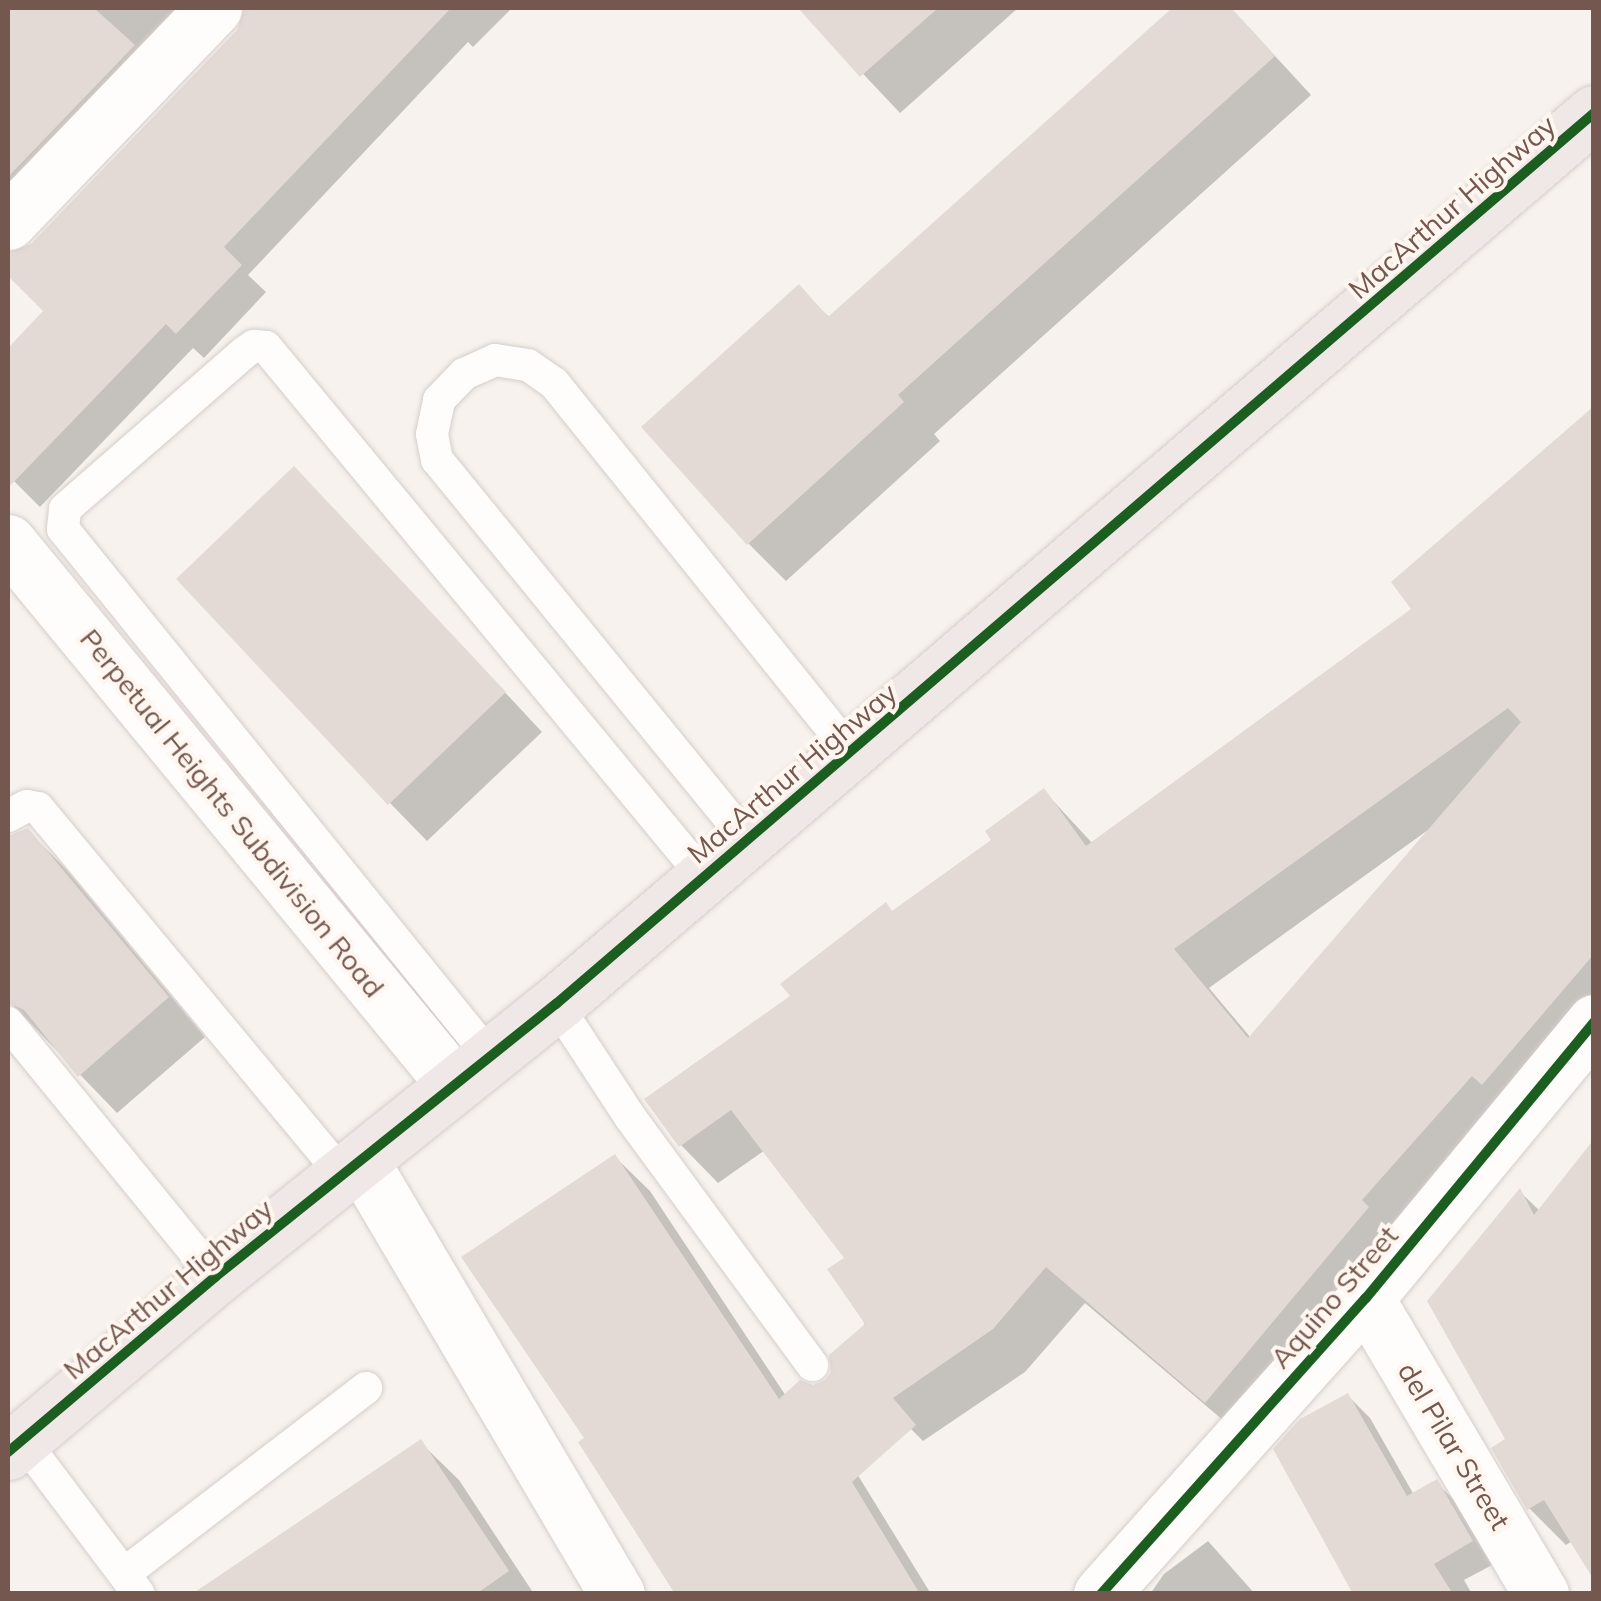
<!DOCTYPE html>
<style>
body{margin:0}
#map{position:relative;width:1601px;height:1601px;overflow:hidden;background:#f7f2ed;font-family:Mulish,sans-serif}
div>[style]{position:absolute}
.shadow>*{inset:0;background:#0003}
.building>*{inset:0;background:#e3dad5}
.roads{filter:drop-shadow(0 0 2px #d6cdca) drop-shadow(0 0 2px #d6cdca)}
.lane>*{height:32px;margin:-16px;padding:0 16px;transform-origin:16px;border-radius:16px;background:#fefdfc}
.street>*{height:55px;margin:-27.5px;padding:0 27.5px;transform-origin:27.5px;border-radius:27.5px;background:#fefdfc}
.highway>*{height:55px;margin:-27.5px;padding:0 27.5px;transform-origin:27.5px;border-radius:27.5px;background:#f0e8e6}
.cycleway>*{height:10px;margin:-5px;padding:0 5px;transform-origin:5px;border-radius:5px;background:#1b5e20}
span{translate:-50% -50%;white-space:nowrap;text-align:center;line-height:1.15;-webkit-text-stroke:8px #fef6ef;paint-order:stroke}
.street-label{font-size:28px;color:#74574e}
.frame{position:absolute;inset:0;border:10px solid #74574e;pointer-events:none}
</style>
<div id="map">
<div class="shadow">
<i style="clip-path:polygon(8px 8px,225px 8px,34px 202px,8px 178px)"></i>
<i style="clip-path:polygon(247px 8px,512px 8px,473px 47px,468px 42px,248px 275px,266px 292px,204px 358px,193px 348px,40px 507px,8px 475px,8px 352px,46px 311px,239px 31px)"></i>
<i style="clip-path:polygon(801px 8px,1018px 8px,900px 113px)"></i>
<i style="clip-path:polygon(1175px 8px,1231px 8px,1311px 95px,934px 434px,940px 441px,786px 581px,748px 543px,799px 288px,830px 318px)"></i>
<i style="clip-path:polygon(evenodd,1594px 409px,1594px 1035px,1244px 1438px,1085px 1303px,1025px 1372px,923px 1441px,885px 1403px,847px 1258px,765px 1150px,718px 1183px,681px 1145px,793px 996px,893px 913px,995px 840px,1044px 791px,1093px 844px,1415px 609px,1594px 409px,1428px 830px,1251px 1038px,1209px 988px,1428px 830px)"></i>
<i style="clip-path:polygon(332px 507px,542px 732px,427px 841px,390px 803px)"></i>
<i style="clip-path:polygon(28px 831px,66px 869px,205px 1037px,117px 1113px,8px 1000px,8px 848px)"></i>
<i style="clip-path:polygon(615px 1157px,650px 1191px,786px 1396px,827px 1425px,931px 1594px,678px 1594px,587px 1439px)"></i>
<i style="clip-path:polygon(1520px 1192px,1540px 1211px,1572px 1541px,1566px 1545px,1529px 1508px,1509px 1440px)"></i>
<i style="clip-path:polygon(1348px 1396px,1370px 1418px,1414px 1495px,1436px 1482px,1458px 1504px,1494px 1564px,1464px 1580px,1472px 1594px,1356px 1594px)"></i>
<i style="clip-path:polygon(421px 1443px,459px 1480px,534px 1594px,196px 1594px)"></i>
<i style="clip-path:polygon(1208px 1541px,1255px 1594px,1150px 1594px,1164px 1574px)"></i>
</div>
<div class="building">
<i style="clip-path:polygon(8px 8px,94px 8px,135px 45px,8px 177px)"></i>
<i style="clip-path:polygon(244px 8px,451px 8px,224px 247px,242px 265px,176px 334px,166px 324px,8px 488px,8px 348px,43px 311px,8px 276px,8px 252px,31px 244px,237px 30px)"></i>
<i style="clip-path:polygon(798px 8px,938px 8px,860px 77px)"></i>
<i style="clip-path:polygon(1172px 8px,1231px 8px,1275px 56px,898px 395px,904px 402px,747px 545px,641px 427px,799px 284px,828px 317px)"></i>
<i style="clip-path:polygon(evenodd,1594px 406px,1594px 954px,1482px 1085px,1472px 1076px,1362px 1200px,1369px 1207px,1205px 1403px,1046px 1267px,993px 1329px,893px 1398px,916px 1425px,852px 1482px,920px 1594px,675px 1594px,578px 1442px,584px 1438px,461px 1257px,615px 1154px,779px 1399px,800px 1380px,813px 1385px,825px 1380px,831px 1372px,829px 1355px,865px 1324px,827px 1269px,844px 1258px,731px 1110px,679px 1147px,644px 1099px,790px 996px,780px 984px,886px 902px,892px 911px,991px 840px,985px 831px,1044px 788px,1086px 846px,1411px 609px,1391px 582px,1594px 406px,1508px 708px,1521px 722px,1248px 1038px,1174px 949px,1508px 708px)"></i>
<i style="clip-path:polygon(294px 466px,506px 692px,388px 805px,176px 579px)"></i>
<i style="clip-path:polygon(28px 828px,169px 997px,78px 1077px,24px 1010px,8px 1003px,8px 836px)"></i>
<i style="clip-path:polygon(1594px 1139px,1594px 1580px,1544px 1500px,1527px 1510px,1491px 1448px,1505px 1439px,1427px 1301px,1520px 1188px,1534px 1215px)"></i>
<i style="clip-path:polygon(1348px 1393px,1407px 1496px,1437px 1479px,1473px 1541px,1434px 1564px,1453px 1594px,1353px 1594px,1273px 1449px,1300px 1419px)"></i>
<i style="clip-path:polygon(421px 1439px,509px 1571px,476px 1594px,192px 1594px)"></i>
</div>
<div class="roads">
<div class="lane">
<i style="left:8px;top:816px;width:21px;rotate:-28deg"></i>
<i style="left:27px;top:806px;width:11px;rotate:10deg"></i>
<i style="left:38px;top:808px;width:477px;rotate:50.3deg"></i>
<i style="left:748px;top:841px;width:492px;rotate:-129.2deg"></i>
<i style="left:437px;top:460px;width:26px;rotate:-101deg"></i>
<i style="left:432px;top:434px;width:35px;rotate:-78deg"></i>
<i style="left:439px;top:400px;width:36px;rotate:-46deg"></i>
<i style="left:464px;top:374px;width:34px;rotate:-24deg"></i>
<i style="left:495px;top:360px;width:33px;rotate:9deg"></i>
<i style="left:528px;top:365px;width:32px;rotate:35deg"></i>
<i style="left:554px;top:383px;width:474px;rotate:51.2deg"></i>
<i style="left:556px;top:1004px;width:135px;rotate:56.8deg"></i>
<i style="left:630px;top:1117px;width:308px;rotate:53.7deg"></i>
<i style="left:8px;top:1023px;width:328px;rotate:50.8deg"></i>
<i style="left:490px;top:1057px;width:679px;rotate:-128.96deg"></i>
<i style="left:63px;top:529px;width:20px;rotate:-84deg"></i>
<i style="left:65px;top:509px;width:239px;rotate:-41.1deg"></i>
<i style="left:245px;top:352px;width:11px;rotate:-34deg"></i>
<i style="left:254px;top:346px;width:12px;rotate:5deg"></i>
<i style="left:266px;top:347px;width:688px;rotate:50.43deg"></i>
<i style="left:22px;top:1439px;width:194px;rotate:53deg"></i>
<i style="left:125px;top:1573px;width:304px;rotate:-37.5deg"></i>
</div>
<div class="street">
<i style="left:8px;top:222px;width:297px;rotate:-46.1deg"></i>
<i style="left:8px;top:542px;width:703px;rotate:50.54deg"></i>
<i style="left:361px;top:1161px;width:503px;rotate:59.41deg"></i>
<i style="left:1366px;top:1298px;width:344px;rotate:59.4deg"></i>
<i style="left:1101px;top:1594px;width:397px;rotate:-48.2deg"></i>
<i style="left:1366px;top:1298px;width:358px;rotate:-50.4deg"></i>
</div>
<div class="highway">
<i style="left:8px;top:1452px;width:271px;rotate:-40.2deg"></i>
<i style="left:215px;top:1277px;width:437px;rotate:-38.7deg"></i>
<i style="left:556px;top:1004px;width:1368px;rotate:-40.64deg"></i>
</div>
</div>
<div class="cycleway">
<i style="left:8px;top:1452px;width:271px;rotate:-40.2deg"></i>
<i style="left:215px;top:1277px;width:437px;rotate:-38.7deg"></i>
<i style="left:556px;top:1004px;width:1368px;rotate:-40.64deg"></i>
<i style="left:1101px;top:1594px;width:397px;rotate:-48.2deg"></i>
<i style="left:1366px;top:1298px;width:358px;rotate:-50.4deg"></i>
</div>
<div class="street-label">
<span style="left:1452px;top:207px;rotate:-41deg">MacArthur Highway</span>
<span style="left:792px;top:773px;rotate:-40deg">MacArthur Highway</span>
<span style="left:232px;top:813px;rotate:51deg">Perpetual Heights Subdivision Road</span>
<span style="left:168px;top:1289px;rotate:-40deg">MacArthur Highway</span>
<span style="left:1334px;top:1297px;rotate:-49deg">Aquino Street</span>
<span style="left:1454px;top:1446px;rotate:59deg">del Pilar Street</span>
</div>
<div class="frame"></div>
</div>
